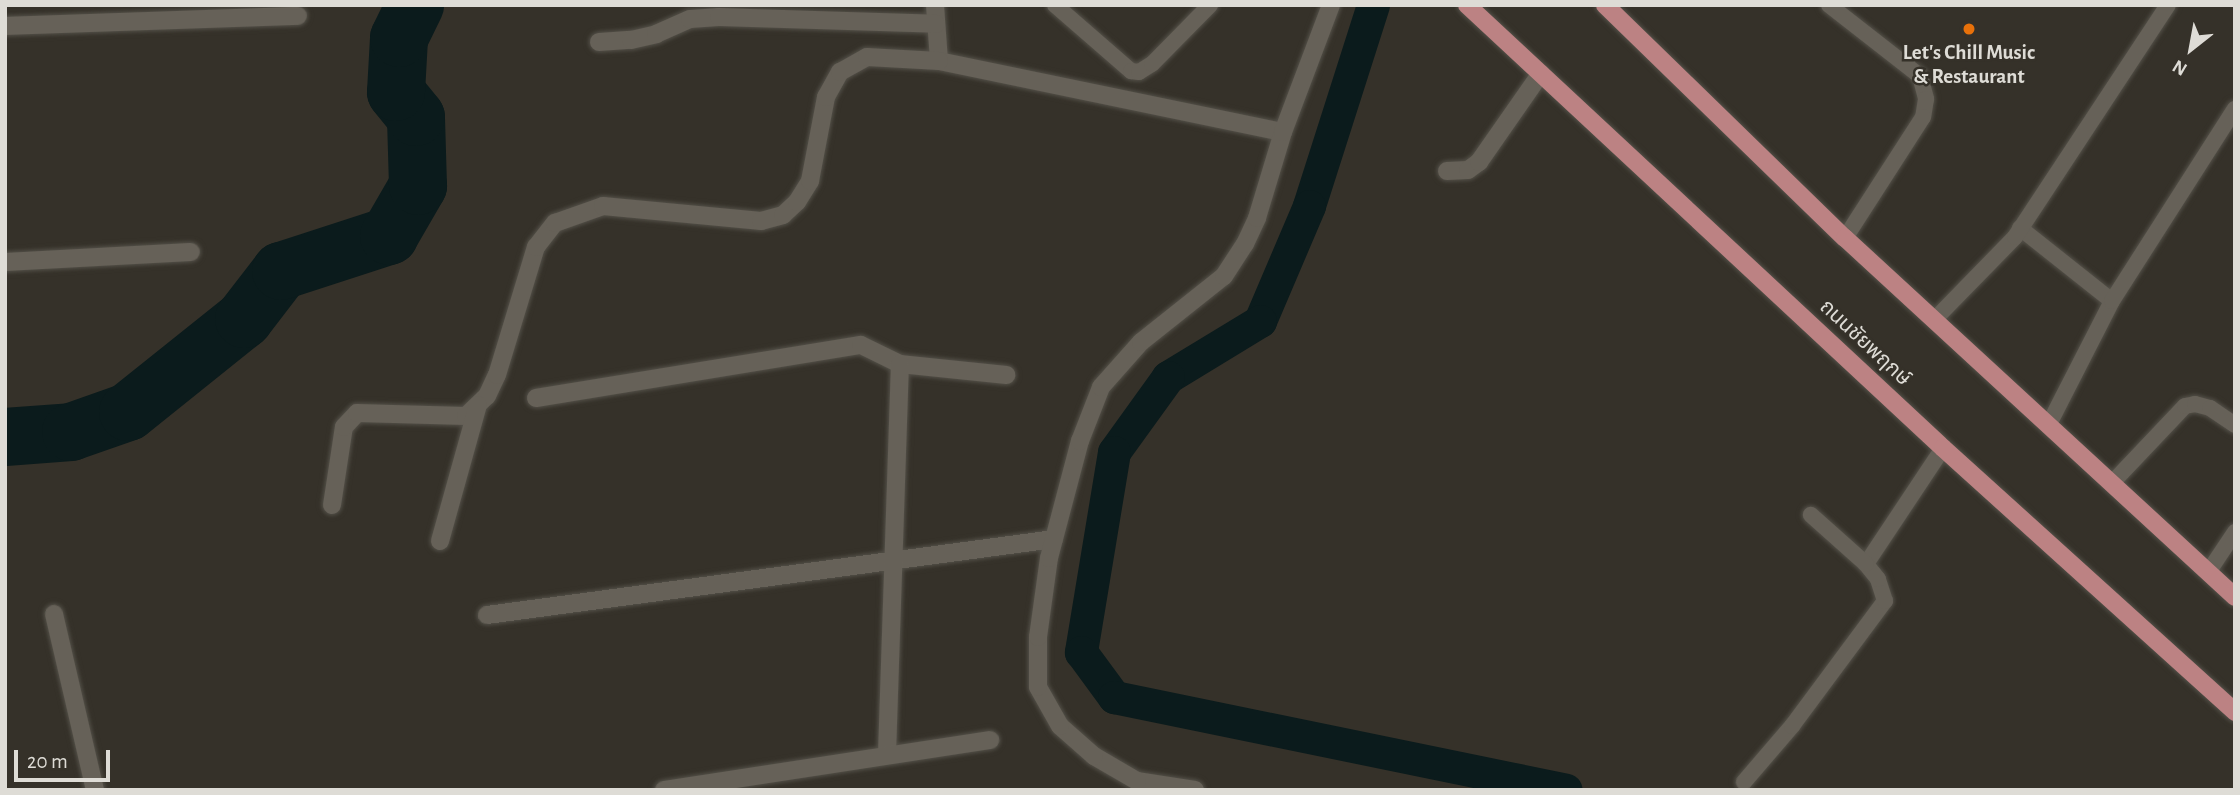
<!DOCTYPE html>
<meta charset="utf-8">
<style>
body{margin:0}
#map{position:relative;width:2240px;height:795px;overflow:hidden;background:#353129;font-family:"Alegreya Sans","Noto Sans Thai",sans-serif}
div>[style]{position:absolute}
.canal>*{height:33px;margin:-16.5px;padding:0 16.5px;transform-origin:16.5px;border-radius:16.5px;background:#0b1b1c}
.river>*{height:58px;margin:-29px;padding:0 29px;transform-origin:29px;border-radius:29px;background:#0b1b1c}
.roads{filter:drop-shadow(0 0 2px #535048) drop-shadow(0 0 2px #535048)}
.service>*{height:16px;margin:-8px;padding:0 8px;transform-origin:8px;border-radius:8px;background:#666158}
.minor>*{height:18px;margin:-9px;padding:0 9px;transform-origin:9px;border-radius:9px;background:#666158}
.primary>*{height:18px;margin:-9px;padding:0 9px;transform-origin:9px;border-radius:9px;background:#bc8283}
.dots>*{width:19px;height:19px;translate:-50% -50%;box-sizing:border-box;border:4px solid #353129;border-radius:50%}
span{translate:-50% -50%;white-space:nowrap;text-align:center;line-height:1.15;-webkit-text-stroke:5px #353129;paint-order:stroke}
.poi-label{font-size:21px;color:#dedcd6;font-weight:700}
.street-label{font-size:21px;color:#dedcd6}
.frame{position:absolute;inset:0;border:7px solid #dedcd6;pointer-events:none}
.north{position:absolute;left:2156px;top:14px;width:70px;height:70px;-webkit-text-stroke:5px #353129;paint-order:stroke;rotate:211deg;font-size:19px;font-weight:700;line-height:28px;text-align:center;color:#dedcd6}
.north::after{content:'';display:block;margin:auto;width:24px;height:32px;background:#dedcd6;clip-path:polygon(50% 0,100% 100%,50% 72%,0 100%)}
.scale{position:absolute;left:14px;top:750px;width:96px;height:32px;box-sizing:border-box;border:4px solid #dedcd6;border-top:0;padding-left:9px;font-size:21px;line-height:24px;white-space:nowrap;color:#dedcd6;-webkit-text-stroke:5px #353129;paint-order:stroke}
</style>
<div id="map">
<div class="canal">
<i style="left:1373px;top:5px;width:211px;rotate:107.7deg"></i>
<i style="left:1309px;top:206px;width:125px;rotate:113.1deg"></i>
<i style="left:1260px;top:321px;width:108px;rotate:148.7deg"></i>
<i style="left:1168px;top:377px;width:92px;rotate:125.8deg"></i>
<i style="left:1114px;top:452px;width:203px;rotate:99.4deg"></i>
<i style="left:1081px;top:652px;width:56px;rotate:53.7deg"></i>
<i style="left:1114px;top:697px;width:461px;rotate:11.6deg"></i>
</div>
<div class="river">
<i style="left:5px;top:437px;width:66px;rotate:-4.3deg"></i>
<i style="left:71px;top:432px;width:60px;rotate:-19.3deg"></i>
<i style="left:128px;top:412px;width:149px;rotate:-38.7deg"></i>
<i style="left:244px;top:319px;width:61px;rotate:-52.4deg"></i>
<i style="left:281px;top:271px;width:114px;rotate:-18deg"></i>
<i style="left:389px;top:236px;width:58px;rotate:-59.9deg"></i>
<i style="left:418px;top:186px;width:69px;rotate:-91.7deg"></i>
<i style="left:416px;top:117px;width:32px;rotate:-129deg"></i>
<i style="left:396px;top:92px;width:54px;rotate:-86.8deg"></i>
<i style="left:399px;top:38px;width:37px;rotate:-64deg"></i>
</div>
<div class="roads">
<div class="service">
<i style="left:1055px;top:5px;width:101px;rotate:41deg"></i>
<i style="left:1131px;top:71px;width:8px;rotate:7deg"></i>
<i style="left:1139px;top:72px;width:15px;rotate:-32deg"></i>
<i style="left:1152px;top:64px;width:83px;rotate:-45.5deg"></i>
<i style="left:1829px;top:5px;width:115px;rotate:38deg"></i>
<i style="left:1920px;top:76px;width:24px;rotate:75deg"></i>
<i style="left:1926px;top:99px;width:18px;rotate:99deg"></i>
<i style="left:1923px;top:117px;width:144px;rotate:122.8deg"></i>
<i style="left:2020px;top:228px;width:117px;rotate:38.4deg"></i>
<i style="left:1936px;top:318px;width:113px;rotate:-45.7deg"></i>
<i style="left:2015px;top:237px;width:278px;rotate:-56.6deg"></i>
<i style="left:2048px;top:426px;width:140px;rotate:-62.9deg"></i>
<i style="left:2112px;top:301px;width:228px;rotate:-57.4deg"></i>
<i style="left:2112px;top:483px;width:106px;rotate:-46.5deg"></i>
<i style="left:2185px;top:406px;width:10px;rotate:-11deg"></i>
<i style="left:2195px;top:404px;width:16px;rotate:15deg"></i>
<i style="left:2210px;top:408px;width:30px;rotate:34deg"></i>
<i style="left:1866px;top:564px;width:139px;rotate:-56.4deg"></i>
<i style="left:2209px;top:571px;width:47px;rotate:-56.3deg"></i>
<i style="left:1744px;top:782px;width:74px;rotate:-49.4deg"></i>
<i style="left:1792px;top:726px;width:156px;rotate:-53.4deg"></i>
<i style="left:1885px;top:601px;width:23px;rotate:-108deg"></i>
<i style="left:1878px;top:579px;width:19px;rotate:-129deg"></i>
<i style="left:1866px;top:564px;width:74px;rotate:-138.3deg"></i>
</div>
<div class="minor">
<i style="left:935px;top:5px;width:56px;rotate:85.9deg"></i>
<i style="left:939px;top:61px;width:351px;rotate:11.7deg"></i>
<i style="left:5px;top:26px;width:293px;rotate:-2deg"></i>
<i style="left:599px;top:42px;width:32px;rotate:-4deg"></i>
<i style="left:631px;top:40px;width:26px;rotate:-13deg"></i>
<i style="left:656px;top:34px;width:37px;rotate:-24deg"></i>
<i style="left:690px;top:19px;width:29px;rotate:-4deg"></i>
<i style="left:719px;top:17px;width:217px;rotate:1.8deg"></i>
<i style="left:1447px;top:171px;width:21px;rotate:-3deg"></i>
<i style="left:1468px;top:170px;width:14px;rotate:-36deg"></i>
<i style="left:1479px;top:162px;width:108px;rotate:-55.1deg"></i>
<i style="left:5px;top:262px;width:186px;rotate:-3.1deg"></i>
<i style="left:536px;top:398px;width:329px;rotate:-9.3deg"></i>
<i style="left:861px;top:345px;width:43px;rotate:26deg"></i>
<i style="left:900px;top:364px;width:107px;rotate:5.9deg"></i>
<i style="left:332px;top:505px;width:79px;rotate:-81.3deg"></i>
<i style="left:344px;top:427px;width:19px;rotate:-47deg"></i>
<i style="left:357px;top:413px;width:109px;rotate:1.6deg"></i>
<i style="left:466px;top:416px;width:29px;rotate:-44deg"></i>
<i style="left:487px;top:396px;width:23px;rotate:-65deg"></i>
<i style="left:497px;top:375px;width:134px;rotate:-73.1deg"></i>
<i style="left:536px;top:247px;width:31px;rotate:-52deg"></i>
<i style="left:555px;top:223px;width:51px;rotate:-19.5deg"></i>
<i style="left:603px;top:206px;width:159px;rotate:5.4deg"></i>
<i style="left:761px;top:221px;width:23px;rotate:-15deg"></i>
<i style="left:783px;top:215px;width:19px;rotate:-43deg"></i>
<i style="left:797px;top:202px;width:25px;rotate:-58deg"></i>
<i style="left:810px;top:181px;width:86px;rotate:-79.2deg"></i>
<i style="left:826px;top:97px;width:29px;rotate:-61deg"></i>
<i style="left:840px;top:72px;width:31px;rotate:-29deg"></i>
<i style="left:867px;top:57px;width:72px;rotate:3.2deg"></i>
<i style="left:440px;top:541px;width:141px;rotate:-74.4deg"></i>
<i style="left:54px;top:614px;width:181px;rotate:76.9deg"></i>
<i style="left:487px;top:615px;width:572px;rotate:-7.63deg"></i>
<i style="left:887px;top:754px;width:390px;rotate:-88.1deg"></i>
<i style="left:664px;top:790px;width:330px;rotate:-8.7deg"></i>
<i style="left:1195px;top:790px;width:59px;rotate:-171.2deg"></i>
<i style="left:1137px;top:781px;width:50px;rotate:-149.8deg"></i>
<i style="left:1094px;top:756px;width:45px;rotate:-138.6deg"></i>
<i style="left:1060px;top:726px;width:45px;rotate:-119.4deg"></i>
<i style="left:1038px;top:687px;width:50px;rotate:-90deg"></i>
<i style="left:1038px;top:637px;width:80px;rotate:-82.1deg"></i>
<i style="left:1049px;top:558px;width:121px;rotate:-75.2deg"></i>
<i style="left:1080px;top:441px;width:58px;rotate:-68.7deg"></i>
<i style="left:1101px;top:387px;width:60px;rotate:-48.4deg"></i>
<i style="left:1141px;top:342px;width:106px;rotate:-38.5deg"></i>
<i style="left:1224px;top:276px;width:38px;rotate:-57deg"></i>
<i style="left:1245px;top:244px;width:29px;rotate:-65deg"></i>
<i style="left:1257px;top:218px;width:90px;rotate:-73.2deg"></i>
<i style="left:1283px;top:132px;width:136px;rotate:-69.3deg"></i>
</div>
<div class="primary">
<i style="left:1467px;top:5px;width:650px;rotate:42.94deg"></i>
<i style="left:1943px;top:448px;width:394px;rotate:42.1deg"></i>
<i style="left:1605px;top:5px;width:334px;rotate:44.2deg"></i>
<i style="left:1845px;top:238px;width:530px;rotate:42.63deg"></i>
</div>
</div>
<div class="dots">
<i style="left:1969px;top:29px;background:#e8710a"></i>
</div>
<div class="poi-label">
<span style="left:1969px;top:65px">Let's Chill Music<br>&amp; Restaurant</span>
</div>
<div class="street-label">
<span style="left:1865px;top:343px;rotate:43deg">ถนนชัยพฤกษ์</span>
</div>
<div class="frame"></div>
<div class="north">N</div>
<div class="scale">20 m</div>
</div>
